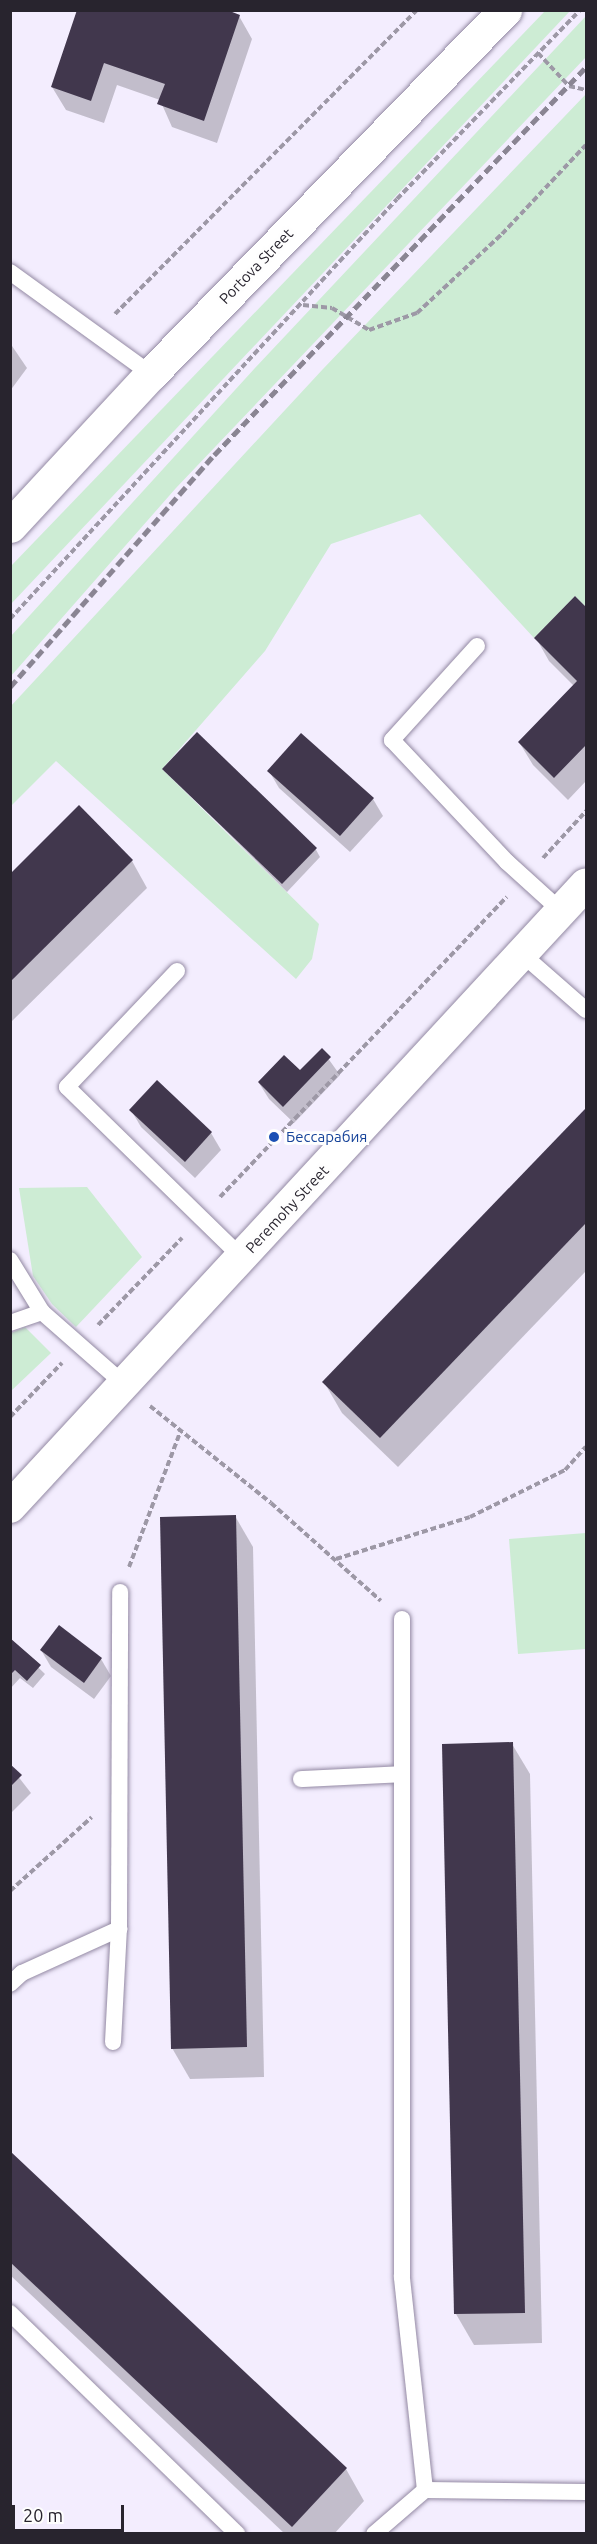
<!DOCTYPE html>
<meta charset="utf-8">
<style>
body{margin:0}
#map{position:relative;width:597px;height:2544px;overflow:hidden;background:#f3edfe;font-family:Ubuntu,sans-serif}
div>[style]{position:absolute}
.green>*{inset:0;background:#cdecd4}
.shadow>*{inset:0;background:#0003}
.building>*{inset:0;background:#41374d}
.path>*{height:4px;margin-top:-2px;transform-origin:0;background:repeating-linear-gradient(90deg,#9d98a6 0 6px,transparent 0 9px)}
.roads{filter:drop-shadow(0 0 2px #9389a3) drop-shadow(0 0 2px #9389a3)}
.service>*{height:16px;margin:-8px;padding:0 8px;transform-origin:8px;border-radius:8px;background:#fff}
.minor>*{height:32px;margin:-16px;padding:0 16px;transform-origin:16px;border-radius:16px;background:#fff}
.secondary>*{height:33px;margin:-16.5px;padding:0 16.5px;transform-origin:16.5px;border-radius:16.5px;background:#fff}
.rail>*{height:4.5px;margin-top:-2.25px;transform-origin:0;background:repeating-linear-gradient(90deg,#8a8593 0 9px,transparent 0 13.5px)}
.dots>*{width:16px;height:16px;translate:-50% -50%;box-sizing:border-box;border:3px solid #fefefe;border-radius:50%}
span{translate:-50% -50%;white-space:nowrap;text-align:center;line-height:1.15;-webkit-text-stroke:6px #fefefe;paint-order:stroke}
.street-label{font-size:15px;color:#28242e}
.transit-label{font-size:15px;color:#164399}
.left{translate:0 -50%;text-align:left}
.frame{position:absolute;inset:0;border:12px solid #28242e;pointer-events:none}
.scale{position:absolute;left:12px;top:2505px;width:112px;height:27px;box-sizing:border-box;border:3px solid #28242e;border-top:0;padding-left:8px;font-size:18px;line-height:21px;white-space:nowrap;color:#28242e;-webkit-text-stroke:4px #fefefe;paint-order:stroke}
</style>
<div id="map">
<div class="green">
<i style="clip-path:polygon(545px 11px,570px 11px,11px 604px,11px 566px)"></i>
<i style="clip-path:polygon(586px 16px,586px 57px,176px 488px,11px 676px,11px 636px,255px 368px)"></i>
<i style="clip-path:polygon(586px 94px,586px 607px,575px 596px,534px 638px,420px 514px,331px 544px,265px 651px,162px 769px,319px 924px,312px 959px,296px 979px,56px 761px,11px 806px,10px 707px,323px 369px)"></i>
<i style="clip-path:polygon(87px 1187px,142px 1257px,76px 1327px,52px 1304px,33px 1276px,19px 1188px)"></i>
<i style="clip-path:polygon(25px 1327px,51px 1353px,11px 1391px,11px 1333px)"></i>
<i style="clip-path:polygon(586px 1533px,586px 1649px,518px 1654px,509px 1539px)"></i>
</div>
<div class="shadow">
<i style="clip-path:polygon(79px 10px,239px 16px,252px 39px,217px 143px,172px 127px,160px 100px,117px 85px,104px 123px,66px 110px,52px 87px)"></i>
<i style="clip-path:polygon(10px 343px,27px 368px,10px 391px)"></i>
<i style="clip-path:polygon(575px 598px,586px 610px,586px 781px,568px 800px,533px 765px,519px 742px,574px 686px,549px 661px,536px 638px)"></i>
<i style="clip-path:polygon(164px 769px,315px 848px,320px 857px,287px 892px)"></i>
<i style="clip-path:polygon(269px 771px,373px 799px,383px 816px,350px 852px,279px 788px)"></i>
<i style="clip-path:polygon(132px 861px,147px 888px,10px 1023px,10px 876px)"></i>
<i style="clip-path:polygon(322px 1050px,340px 1075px,294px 1123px,269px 1099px,259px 1083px,300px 1072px)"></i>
<i style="clip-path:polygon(157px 1082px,211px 1133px,221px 1150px,195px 1178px,141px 1127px,131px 1110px)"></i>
<i style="clip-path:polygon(585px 1111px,586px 1271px,398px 1467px,342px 1413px,324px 1382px)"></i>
<i style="clip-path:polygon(235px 1516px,253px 1547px,264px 2077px,190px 2079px,172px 2048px)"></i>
<i style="clip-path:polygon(10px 1640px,45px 1674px,33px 1688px,20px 1678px,10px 1689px)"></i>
<i style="clip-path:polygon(41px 1650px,101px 1659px,111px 1676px,94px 1699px,51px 1667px)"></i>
<i style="clip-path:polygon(512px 1744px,530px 1774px,542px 2343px,474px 2345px,456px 2314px)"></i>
<i style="clip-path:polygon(10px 1766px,31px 1793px,10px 1814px)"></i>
<i style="clip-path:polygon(10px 2153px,346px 2469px,364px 2501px,334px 2534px,285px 2534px,10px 2275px)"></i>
</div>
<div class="building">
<i style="clip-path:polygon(77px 10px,227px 10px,240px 15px,204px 121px,157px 104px,165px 84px,104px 63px,91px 101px,51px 87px)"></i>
<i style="clip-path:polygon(575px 596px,586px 607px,586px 745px,554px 778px,518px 742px,577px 681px,534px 638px)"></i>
<i style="clip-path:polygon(197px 732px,317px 848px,282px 884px,162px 769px)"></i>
<i style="clip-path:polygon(301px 733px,374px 798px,340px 836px,267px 771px)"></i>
<i style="clip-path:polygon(79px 805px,133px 860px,10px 982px,10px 874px)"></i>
<i style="clip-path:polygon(322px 1048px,331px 1057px,283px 1107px,258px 1082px,284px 1055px,300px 1070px)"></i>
<i style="clip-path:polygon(157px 1080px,212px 1132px,185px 1162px,129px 1110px)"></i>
<i style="clip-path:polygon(585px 1109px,586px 1223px,380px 1438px,322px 1382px)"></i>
<i style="clip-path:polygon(236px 1515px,247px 2047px,171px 2049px,160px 1517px)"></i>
<i style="clip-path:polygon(59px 1625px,102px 1658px,84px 1683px,40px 1650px)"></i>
<i style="clip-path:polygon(10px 1638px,41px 1665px,27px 1681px,15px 1670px,10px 1675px)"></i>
<i style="clip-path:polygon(513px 1742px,525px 2313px,454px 2314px,442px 1744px)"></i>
<i style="clip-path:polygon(10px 1764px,22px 1775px,10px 1787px)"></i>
<i style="clip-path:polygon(10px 2151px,347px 2468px,292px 2527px,10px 2262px)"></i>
</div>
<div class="path">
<i style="left:538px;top:53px;width:45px;rotate:46.8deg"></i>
<i style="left:569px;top:86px;width:17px;rotate:13deg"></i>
<i style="left:303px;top:305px;width:29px;rotate:6deg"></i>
<i style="left:332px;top:308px;width:43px;rotate:30.7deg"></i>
<i style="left:369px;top:330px;width:51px;rotate:-19.5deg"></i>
<i style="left:417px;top:313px;width:116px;rotate:-42.9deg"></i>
<i style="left:502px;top:234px;width:122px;rotate:-46.7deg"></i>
<i style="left:115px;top:314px;width:429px;rotate:-45.2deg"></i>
<i style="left:10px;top:619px;width:571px;rotate:-47.34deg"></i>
<i style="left:397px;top:199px;width:263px;rotate:-45.9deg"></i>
<i style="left:543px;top:858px;width:64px;rotate:-47.5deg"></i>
<i style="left:220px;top:1197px;width:415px;rotate:-46.3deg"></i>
<i style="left:98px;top:1325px;width:121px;rotate:-46deg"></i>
<i style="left:150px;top:1406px;width:155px;rotate:38.7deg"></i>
<i style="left:271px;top:1503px;width:147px;rotate:41.7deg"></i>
<i style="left:10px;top:1417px;width:75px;rotate:-46.1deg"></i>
<i style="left:336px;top:1559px;width:140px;rotate:-17.4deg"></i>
<i style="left:470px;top:1517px;width:106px;rotate:-26.3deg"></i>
<i style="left:565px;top:1470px;width:31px;rotate:-48deg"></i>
<i style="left:129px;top:1567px;width:147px;rotate:-69.2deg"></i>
<i style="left:10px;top:1891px;width:110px;rotate:-42.1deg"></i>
</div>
<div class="roads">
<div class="service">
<i style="left:10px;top:272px;width:174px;rotate:35.9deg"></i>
<i style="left:477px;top:646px;width:127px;rotate:132.1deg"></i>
<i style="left:392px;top:740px;width:168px;rotate:46.7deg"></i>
<i style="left:507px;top:862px;width:73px;rotate:42.2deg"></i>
<i style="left:522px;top:954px;width:85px;rotate:41.2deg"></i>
<i style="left:177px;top:971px;width:160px;rotate:133.5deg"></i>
<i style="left:67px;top:1087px;width:245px;rotate:44.3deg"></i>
<i style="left:10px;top:1260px;width:61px;rotate:58.4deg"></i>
<i style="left:42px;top:1312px;width:111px;rotate:41.3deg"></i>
<i style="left:10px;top:1323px;width:34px;rotate:-19deg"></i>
<i style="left:301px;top:1779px;width:101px;rotate:-2.8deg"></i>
<i style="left:10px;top:1984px;width:16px;rotate:-43deg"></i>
<i style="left:22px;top:1973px;width:107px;rotate:-24.4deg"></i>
<i style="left:113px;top:2042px;width:113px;rotate:-87deg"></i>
<i style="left:119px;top:1929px;width:337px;rotate:-89.8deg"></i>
<i style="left:10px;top:2313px;width:317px;rotate:44.2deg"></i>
<i style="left:425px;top:2490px;width:161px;rotate:0.7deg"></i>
<i style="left:374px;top:2534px;width:67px;rotate:-40.8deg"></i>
<i style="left:425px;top:2490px;width:214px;rotate:-96.2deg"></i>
<i style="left:402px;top:2277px;width:658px;rotate:-90deg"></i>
</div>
<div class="minor">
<i style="left:10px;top:1507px;width:848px;rotate:-47.24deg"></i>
</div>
<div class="secondary">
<i style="left:10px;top:526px;width:207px;rotate:-47.2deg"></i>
<i style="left:151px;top:374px;width:508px;rotate:-45.8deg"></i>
</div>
</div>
<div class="rail">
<i style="left:10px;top:687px;width:309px;rotate:-48.7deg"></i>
<i style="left:214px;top:455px;width:538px;rotate:-46.21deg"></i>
</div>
<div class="dots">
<i style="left:274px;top:1137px;background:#1a4fb4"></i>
</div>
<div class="street-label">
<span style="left:256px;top:266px;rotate:-46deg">Portova Street</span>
<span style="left:287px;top:1209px;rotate:-47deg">Peremohy Street</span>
</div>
<div class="transit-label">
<span class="left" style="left:286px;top:1137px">Бессарабия</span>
</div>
<div class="frame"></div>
<div class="scale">20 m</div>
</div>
